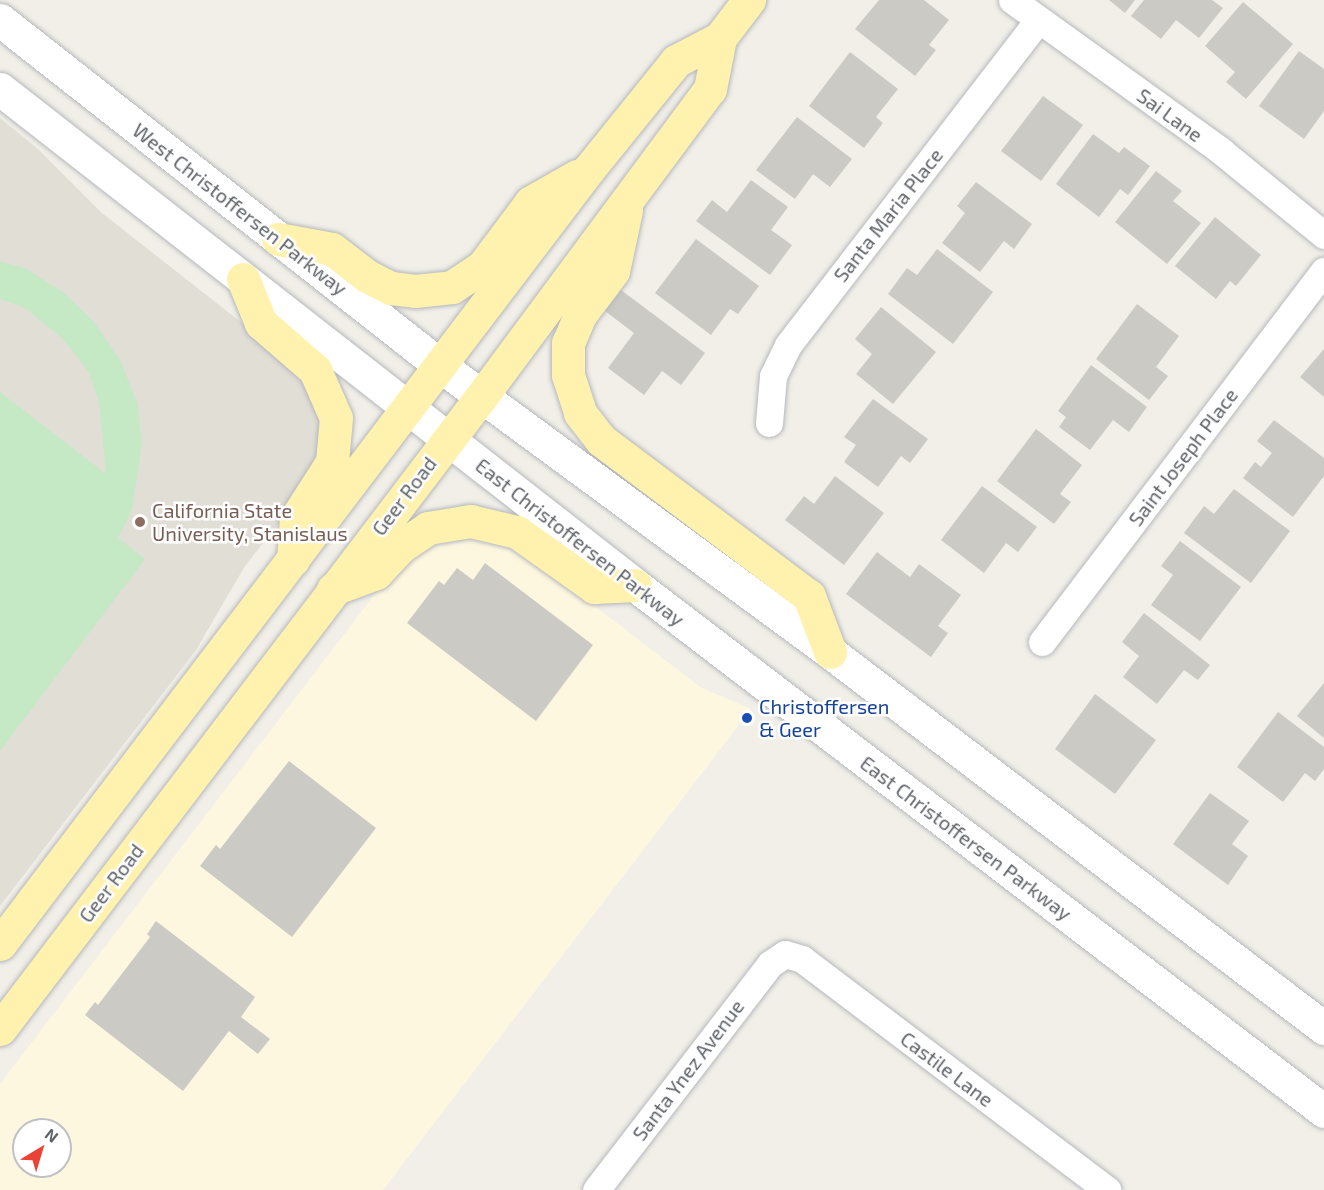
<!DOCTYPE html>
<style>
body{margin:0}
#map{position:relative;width:1324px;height:1190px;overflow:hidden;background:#f1efe8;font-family:"Exo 2",sans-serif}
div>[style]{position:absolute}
.commercial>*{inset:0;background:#fef7e0}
.education>*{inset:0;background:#e1ded6}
.green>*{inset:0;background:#c5e8c5}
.building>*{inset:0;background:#cccac5}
.roads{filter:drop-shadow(0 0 2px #b5b8bc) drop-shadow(0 0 2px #b5b8bc)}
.minor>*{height:27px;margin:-13.5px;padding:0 13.5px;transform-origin:13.5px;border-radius:13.5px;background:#fff}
.tertiary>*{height:33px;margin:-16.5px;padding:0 16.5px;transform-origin:16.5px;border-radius:16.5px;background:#fff}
.primary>*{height:33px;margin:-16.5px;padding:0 16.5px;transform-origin:16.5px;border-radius:16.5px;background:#fff2af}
.dots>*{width:16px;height:16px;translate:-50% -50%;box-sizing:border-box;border:3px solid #fff;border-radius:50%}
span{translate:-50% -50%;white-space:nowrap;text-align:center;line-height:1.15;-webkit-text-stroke:5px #fff;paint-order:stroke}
.street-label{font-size:20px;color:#5f6368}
.education-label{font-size:20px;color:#785e54}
.left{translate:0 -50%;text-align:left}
.transit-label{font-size:20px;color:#164399}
.north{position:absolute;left:12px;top:1118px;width:60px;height:60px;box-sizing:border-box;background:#fff;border:2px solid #bfc1c3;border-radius:50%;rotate:38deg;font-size:16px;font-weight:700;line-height:24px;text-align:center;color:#5f6368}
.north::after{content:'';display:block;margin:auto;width:21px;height:27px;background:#ea4335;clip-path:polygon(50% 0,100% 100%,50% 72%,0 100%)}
</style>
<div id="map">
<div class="commercial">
<i style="clip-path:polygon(evenodd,483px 533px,526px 553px,700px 687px,751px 709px,383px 1190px,0 1190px,0 1084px,401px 560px,418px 546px,483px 533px,24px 1130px,60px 1130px,60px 1166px,24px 1166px,24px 1130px)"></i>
</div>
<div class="education">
<i style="clip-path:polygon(0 118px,38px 149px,102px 213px,303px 371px,324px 433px,303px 492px,245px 566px,196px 650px,0 906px)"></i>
</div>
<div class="green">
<i style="clip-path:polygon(0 261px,27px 269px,64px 293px,94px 322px,120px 360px,137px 402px,142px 443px,132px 510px,118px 538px,145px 559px,0 751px,0 392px,106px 474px,99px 402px,88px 371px,63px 339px,25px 308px,0 299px)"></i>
</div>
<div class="building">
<i style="clip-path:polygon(879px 0,924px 0,949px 20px,929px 45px,936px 50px,915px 76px,855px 29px)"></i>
<i style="clip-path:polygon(1109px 0,1135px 0,1125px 13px)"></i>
<i style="clip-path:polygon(1144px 0,1212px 0,1223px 8px,1199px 38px,1176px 20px,1161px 39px,1131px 16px)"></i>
<i style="clip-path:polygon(1243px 2px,1293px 44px,1246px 99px,1226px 82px,1235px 72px,1205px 46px)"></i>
<i style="clip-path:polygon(1299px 51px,1324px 69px,1324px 111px,1304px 139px,1259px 106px)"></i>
<i style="clip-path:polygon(850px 52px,898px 89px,876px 117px,883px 123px,864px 148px,809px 106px)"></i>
<i style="clip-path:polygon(1043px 96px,1083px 125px,1041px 181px,1001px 151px)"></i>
<i style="clip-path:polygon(797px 117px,852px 159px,830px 187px,813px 174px,795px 199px,756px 170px)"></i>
<i style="clip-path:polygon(1093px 134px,1119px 153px,1124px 147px,1150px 166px,1128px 195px,1120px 189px,1099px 217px,1056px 184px)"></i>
<i style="clip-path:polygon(1156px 171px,1182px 191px,1173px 201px,1201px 223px,1167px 264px,1115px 222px)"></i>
<i style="clip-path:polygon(751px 180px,788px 207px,771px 230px,792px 245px,770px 275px,696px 221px,712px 200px,727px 212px)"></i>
<i style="clip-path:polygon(976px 182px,1032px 224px,1014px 249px,1004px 241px,980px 272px,942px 243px,965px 213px,957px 206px)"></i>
<i style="clip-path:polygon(1215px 217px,1261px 255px,1236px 286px,1230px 281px,1216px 299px,1175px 266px)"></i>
<i style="clip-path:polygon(696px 239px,759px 286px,738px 314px,730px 309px,711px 335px,655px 293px)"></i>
<i style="clip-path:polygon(937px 249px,993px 292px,953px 344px,888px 294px,907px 268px,917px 275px)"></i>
<i style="clip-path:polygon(621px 290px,705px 353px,681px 385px,662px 371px,644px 395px,608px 368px,634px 333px,605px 311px)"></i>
<i style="clip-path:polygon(1137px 304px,1179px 336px,1156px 367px,1168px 376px,1149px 400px,1096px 359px)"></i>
<i style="clip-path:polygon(881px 307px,936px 352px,893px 404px,856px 374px,872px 354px,855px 339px)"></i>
<i style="clip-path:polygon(1324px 349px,1324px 397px,1300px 377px)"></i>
<i style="clip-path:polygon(1091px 365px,1147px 407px,1129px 432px,1113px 420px,1090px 450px,1059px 427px,1066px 417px,1058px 411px)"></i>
<i style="clip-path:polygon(873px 399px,928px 439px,910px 463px,901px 456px,878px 487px,844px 462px,856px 445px,844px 437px)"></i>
<i style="clip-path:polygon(1274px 420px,1324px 458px,1324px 476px,1293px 517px,1243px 478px,1255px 462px,1261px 467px,1272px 453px,1257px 441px)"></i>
<i style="clip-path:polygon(1036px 429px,1082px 465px,1060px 494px,1071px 502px,1054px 524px,997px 481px)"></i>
<i style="clip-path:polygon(835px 476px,884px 513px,844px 565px,785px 520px,804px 496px,814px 504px)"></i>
<i style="clip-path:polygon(982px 486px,1037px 527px,1018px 552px,1006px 543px,984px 573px,941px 540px)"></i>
<i style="clip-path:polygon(1234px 489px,1290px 531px,1251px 583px,1184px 533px,1204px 506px,1214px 514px)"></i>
<i style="clip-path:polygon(1180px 541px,1241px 587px,1200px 641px,1151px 605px,1173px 575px,1161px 566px)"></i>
<i style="clip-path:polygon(877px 552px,910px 577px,919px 564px,961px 595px,938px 626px,948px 633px,931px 657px,846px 594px)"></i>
<i style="clip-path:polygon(485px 563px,593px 645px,536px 721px,407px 623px,439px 581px,444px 585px,457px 568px,473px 580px)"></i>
<i style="clip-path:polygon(1144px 613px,1210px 665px,1198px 680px,1184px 670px,1157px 704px,1123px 677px,1139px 656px,1122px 642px)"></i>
<i style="clip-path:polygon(1324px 683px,1324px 738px,1297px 716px)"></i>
<i style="clip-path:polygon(1095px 694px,1156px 740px,1115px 794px,1055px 749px)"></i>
<i style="clip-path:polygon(1278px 712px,1324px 747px,1324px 769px,1315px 781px,1305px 773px,1283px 802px,1237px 767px)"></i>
<i style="clip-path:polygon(289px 761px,376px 828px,292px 937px,200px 866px,216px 845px,220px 849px)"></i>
<i style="clip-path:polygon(1210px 793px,1249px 821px,1232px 844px,1248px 856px,1228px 885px,1173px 844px)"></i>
<i style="clip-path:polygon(156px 921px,255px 997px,241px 1017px,270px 1039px,258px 1054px,229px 1031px,183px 1091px,85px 1015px,95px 1002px,98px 1005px,150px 937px,147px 934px)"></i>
</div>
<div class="roads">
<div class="minor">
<i style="left:1012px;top:0;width:258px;rotate:35.8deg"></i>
<i style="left:1221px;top:151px;width:133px;rotate:39.2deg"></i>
<i style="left:769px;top:423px;width:47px;rotate:-85.1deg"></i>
<i style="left:773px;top:376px;width:34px;rotate:-64deg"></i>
<i style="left:788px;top:345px;width:410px;rotate:-52.4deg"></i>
<i style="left:1042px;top:642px;width:466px;rotate:-52.8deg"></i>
<i style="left:596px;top:1190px;width:285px;rotate:-52.4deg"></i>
<i style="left:770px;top:964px;width:18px;rotate:-34deg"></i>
<i style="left:785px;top:954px;width:18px;rotate:16deg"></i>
<i style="left:802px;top:959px;width:383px;rotate:37.1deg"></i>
</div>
<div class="tertiary">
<i style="left:0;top:20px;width:562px;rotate:38.13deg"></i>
<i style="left:442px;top:367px;width:481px;rotate:36.3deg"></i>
<i style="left:830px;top:652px;width:621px;rotate:37.28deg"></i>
<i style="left:0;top:89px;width:806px;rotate:37.99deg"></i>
<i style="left:635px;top:585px;width:867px;rotate:37.36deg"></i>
</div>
<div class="primary">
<i style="left:626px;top:210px;width:62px;rotate:102deg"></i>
<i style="left:613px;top:271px;width:55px;rotate:126.9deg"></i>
<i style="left:580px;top:315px;width:30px;rotate:113deg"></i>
<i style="left:568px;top:343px;width:32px;rotate:90deg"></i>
<i style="left:568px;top:375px;width:40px;rotate:72deg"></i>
<i style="left:580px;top:413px;width:34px;rotate:52deg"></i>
<i style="left:601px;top:440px;width:260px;rotate:36.9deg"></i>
<i style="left:809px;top:596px;width:60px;rotate:69.4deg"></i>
<i style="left:278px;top:239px;width:55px;rotate:10.5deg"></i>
<i style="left:332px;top:249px;width:44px;rotate:37.6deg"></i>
<i style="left:367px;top:276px;width:27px;rotate:27deg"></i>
<i style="left:391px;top:288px;width:24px;rotate:7deg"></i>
<i style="left:415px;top:291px;width:37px;rotate:-6deg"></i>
<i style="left:452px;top:287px;width:37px;rotate:-34deg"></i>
<i style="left:483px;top:266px;width:80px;rotate:-53.1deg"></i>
<i style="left:531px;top:202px;width:53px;rotate:-29.5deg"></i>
<i style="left:243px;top:279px;width:48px;rotate:67.8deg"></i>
<i style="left:261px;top:323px;width:72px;rotate:41deg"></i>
<i style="left:315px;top:370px;width:52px;rotate:66.4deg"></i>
<i style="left:336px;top:418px;width:44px;rotate:95.2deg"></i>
<i style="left:332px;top:462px;width:67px;rotate:122.7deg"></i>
<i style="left:296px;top:518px;width:42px;rotate:94.1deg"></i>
<i style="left:333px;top:589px;width:46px;rotate:-20.4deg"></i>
<i style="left:376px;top:573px;width:35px;rotate:-47deg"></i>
<i style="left:400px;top:547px;width:34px;rotate:-34deg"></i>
<i style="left:428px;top:528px;width:43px;rotate:-9.5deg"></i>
<i style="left:470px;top:521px;width:48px;rotate:13.2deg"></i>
<i style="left:517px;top:532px;width:95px;rotate:35.5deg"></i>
<i style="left:594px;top:587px;width:41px;rotate:-2.8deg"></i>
<i style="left:0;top:944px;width:973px;rotate:-52.77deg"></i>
<i style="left:589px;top:169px;width:139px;rotate:-51.1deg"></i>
<i style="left:676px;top:61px;width:50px;rotate:-27.6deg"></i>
<i style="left:720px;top:38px;width:48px;rotate:-52.7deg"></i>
<i style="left:0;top:1029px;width:794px;rotate:-52.73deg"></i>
<i style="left:481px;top:397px;width:384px;rotate:-53.4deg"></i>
<i style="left:710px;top:89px;width:52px;rotate:-78.9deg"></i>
</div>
</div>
<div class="dots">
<i style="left:140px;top:522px;background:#8d6e63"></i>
<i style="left:747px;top:718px;background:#1a4fb4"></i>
</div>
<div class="street-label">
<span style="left:1170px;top:115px;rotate:36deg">Sai Lane</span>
<span style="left:240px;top:209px;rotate:38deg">West Christoffersen Parkway</span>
<span style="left:888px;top:215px;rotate:-52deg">Santa Maria Place</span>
<span style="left:1183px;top:457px;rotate:-53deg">Saint Joseph Place</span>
<span style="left:404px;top:496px;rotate:-53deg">Geer Road</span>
<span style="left:580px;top:542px;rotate:38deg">East Christoffersen Parkway</span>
<span style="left:966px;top:838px;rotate:37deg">East Christoffersen Parkway</span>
<span style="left:111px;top:883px;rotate:-53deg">Geer Road</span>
<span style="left:947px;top:1069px;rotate:37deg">Castile Lane</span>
<span style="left:688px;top:1070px;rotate:-53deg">Santa Ynez Avenue</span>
</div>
<div class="education-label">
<span class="left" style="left:152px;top:522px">California State<br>University, Stanislaus</span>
</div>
<div class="transit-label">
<span class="left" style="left:759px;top:718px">Christoffersen<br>&amp; Geer</span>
</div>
<div class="north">N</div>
</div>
